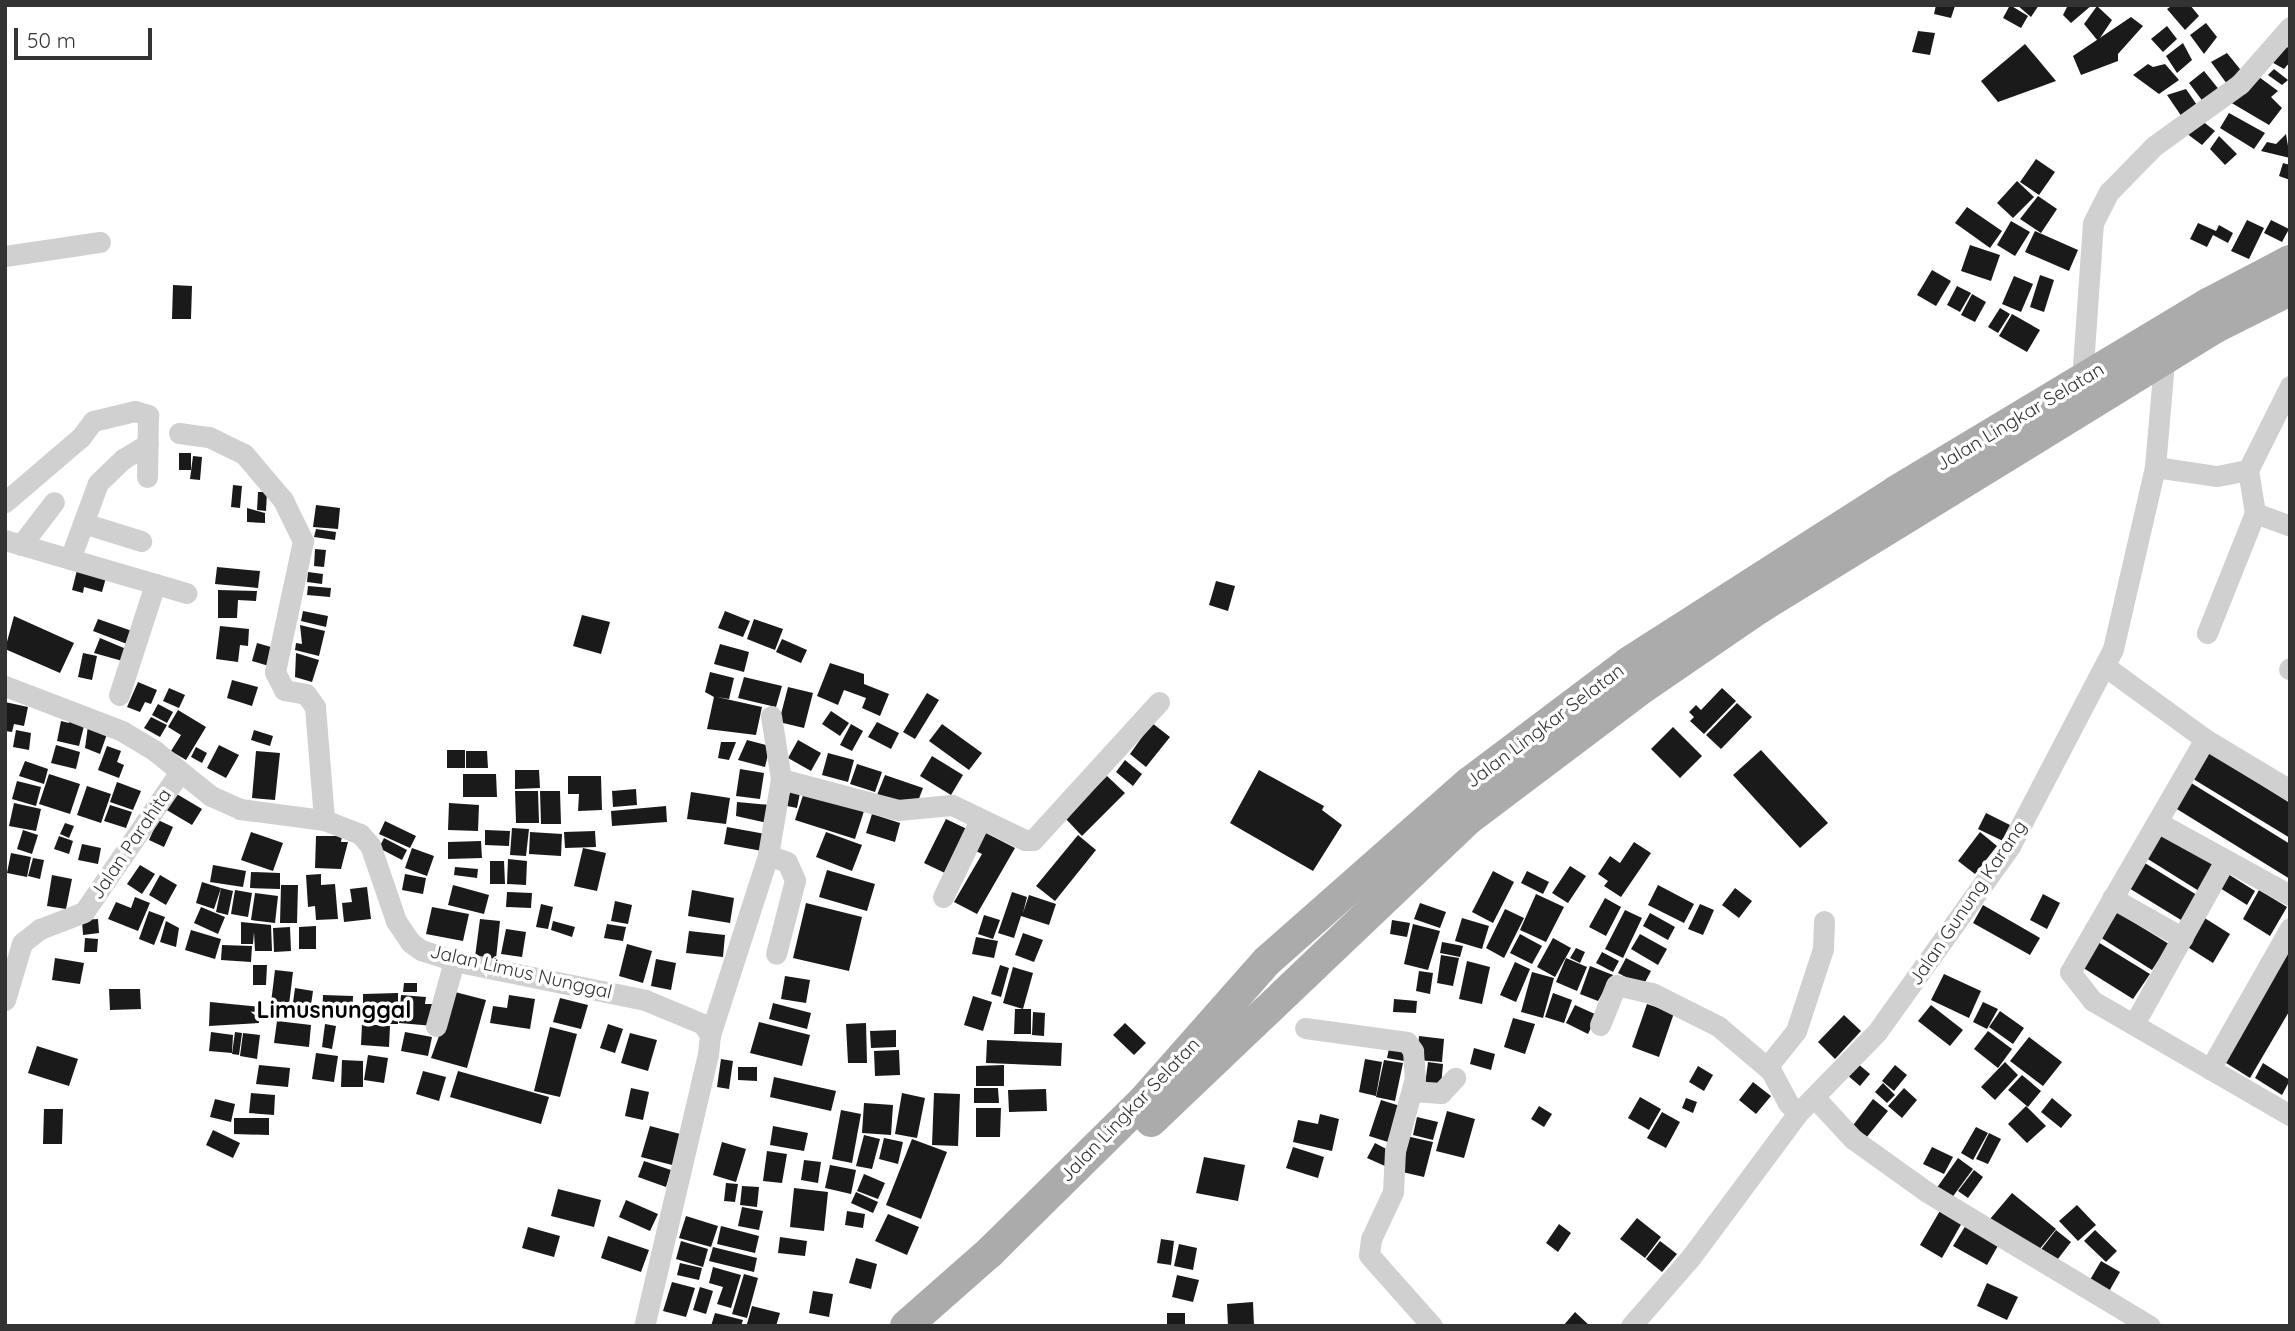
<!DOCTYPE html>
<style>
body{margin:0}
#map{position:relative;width:2295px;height:1331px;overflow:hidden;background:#fff;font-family:Quicksand,sans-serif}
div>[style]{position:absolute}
.building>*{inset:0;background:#1a1a1a}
.street>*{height:21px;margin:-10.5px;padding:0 10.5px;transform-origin:10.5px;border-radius:10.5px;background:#d0d0d0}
.primary>*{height:32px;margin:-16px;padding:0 16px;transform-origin:16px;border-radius:16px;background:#ababab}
span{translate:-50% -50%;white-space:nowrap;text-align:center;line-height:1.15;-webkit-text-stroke:7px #fff;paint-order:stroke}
.street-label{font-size:19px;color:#333}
.quarter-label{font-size:23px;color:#000;font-weight:700}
.frame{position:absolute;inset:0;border:7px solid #333;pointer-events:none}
.scale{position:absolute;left:14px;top:28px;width:138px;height:32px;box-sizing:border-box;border:4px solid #333;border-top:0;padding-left:9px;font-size:21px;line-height:24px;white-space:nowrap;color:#333;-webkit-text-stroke:5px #fff;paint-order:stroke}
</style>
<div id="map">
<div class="building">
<i style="clip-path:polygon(1936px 5px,1955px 6px,1951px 18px,1934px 14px)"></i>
<i style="clip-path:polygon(2010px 5px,2028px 16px,2021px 28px,2003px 18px)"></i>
<i style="clip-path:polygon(2017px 5px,2039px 5px,2031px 17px)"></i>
<i style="clip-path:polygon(2068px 5px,2092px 5px,2071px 23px,2063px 15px)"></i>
<i style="clip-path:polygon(2173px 5px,2190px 5px,2199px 16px,2185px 30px,2167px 9px)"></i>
<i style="clip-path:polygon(2097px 6px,2112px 20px,2098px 41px,2084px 24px)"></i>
<i style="clip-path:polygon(2131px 17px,2143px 26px,2118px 54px,2118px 61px,2081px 75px,2073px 56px)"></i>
<i style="clip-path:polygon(2206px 23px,2217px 37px,2204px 54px,2190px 35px)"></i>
<i style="clip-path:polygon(2167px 26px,2177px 39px,2163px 52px,2151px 39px)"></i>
<i style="clip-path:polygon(1918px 31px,1935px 33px,1930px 55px,1912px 52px)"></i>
<i style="clip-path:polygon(2183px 43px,2192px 60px,2177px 73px,2166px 56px)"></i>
<i style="clip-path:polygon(2025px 44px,2056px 81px,1998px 102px,1981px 81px)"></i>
<i style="clip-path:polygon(2284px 45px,2290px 49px,2290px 62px,2284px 69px,2270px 61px)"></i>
<i style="clip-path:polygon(2227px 53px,2244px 74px,2227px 84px,2211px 62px)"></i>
<i style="clip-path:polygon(2148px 64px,2153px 67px,2165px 64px,2179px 80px,2159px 94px,2133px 75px)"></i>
<i style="clip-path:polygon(2274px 69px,2288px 80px,2282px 85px,2268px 75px)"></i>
<i style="clip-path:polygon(2204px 71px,2221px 92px,2204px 103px,2189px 83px)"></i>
<i style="clip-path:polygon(2259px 77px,2278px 91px,2271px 97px,2282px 108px,2269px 125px,2230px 102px)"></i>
<i style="clip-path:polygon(2186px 89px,2199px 108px,2182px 117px,2167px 95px)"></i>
<i style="clip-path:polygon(2229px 113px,2265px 133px,2254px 149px,2220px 128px)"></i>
<i style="clip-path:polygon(2201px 120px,2215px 131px,2202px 145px,2186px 133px)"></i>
<i style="clip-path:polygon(2286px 134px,2290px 158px,2261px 151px,2267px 142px,2276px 144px)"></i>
<i style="clip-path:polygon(2219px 136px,2237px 154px,2225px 165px,2210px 149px)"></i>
<i style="clip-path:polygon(2036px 159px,2055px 172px,2039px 195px,2020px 182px)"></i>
<i style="clip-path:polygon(2283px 163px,2290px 165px,2290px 180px,2279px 176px)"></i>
<i style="clip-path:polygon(2017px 181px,2034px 197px,2013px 218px,1997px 203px)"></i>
<i style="clip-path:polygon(2038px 196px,2057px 209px,2041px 233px,2020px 219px)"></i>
<i style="clip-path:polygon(1967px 207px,2002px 231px,1990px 248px,1955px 223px)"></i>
<i style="clip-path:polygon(2247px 220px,2264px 228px,2249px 259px,2231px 251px)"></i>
<i style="clip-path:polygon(2271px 220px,2289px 229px,2282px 242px,2264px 233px)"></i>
<i style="clip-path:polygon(2011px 221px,2030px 232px,2015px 256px,1997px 245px)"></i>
<i style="clip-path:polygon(2198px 223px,2216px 231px,2219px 225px,2233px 233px,2228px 243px,2213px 235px,2207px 247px,2190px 239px)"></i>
<i style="clip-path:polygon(2035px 231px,2078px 250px,2069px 271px,2025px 252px)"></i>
<i style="clip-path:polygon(1970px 245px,2000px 255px,1991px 281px,1961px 271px)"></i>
<i style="clip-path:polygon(1932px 270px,1951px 281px,1936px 306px,1917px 295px)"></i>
<i style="clip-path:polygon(2040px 275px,2054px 280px,2044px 312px,2030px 307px)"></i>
<i style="clip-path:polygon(2014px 276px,2033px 284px,2021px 312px,2002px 304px)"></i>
<i style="clip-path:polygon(173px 285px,192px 286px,191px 319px,172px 319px)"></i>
<i style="clip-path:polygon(1957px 286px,1971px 293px,1960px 312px,1947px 305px)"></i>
<i style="clip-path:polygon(1972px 294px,1986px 302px,1975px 322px,1961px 315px)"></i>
<i style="clip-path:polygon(2000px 308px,2010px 314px,1998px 333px,1988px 327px)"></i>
<i style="clip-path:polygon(2012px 314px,2040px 330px,2027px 352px,1999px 336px)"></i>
<i style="clip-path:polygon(179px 453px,191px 453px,191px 470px,179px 470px)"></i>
<i style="clip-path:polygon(193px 456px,202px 457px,200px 480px,190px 479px)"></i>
<i style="clip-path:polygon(233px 485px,242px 486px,240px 508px,231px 507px)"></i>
<i style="clip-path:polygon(258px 492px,267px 492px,266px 511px,257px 510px)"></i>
<i style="clip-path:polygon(316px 505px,340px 508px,338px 529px,313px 527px)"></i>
<i style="clip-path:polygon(247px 508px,265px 513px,265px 523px,247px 522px)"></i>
<i style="clip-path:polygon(316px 529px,336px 532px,335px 540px,314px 537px)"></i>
<i style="clip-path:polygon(315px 549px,326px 550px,324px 567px,314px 566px)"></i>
<i style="clip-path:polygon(78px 566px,107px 574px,102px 592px,84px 587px,83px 593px,72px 590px)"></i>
<i style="clip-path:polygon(217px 567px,260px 571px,258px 588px,215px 584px)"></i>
<i style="clip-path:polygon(308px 572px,323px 574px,322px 584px,307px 582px)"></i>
<i style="clip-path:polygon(1216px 581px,1235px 586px,1228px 611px,1209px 605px)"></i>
<i style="clip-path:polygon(308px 586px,331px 588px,330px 597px,307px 595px)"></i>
<i style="clip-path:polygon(218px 590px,257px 591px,256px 601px,238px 600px,237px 618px,218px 618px)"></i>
<i style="clip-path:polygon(303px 611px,328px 616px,326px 627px,301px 621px)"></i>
<i style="clip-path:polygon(725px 611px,750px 621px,743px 637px,718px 628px)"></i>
<i style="clip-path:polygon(582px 615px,610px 622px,601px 654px,573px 646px)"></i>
<i style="clip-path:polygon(14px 616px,74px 643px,60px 673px,5px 649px)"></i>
<i style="clip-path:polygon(98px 619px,132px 631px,127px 644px,93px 631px)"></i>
<i style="clip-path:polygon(754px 619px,783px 629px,775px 650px,747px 639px)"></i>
<i style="clip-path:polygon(300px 625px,325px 631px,319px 656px,295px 650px,296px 643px,302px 644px)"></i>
<i style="clip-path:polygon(220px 626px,249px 629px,248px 646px,240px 645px,238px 662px,216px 659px)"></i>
<i style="clip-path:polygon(100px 638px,131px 651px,126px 662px,94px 653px)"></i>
<i style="clip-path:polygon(782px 639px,807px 650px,801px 663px,776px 652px)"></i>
<i style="clip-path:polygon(257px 643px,278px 649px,272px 667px,252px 661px)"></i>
<i style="clip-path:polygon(720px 644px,749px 652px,744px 672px,714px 664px)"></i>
<i style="clip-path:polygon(83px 653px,97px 656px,92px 680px,78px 677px)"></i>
<i style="clip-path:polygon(296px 653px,319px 660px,312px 682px,295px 677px)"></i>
<i style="clip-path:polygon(830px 663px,864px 674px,864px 684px,889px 694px,880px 716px,862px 708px,866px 698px,844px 690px,838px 705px,817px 696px)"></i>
<i style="clip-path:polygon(710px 672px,734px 678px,729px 699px,717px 697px,762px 707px,756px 735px,707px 729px,714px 697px,705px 692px)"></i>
<i style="clip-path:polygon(744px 677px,782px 686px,776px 707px,738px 698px)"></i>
<i style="clip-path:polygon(232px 680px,258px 687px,252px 706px,227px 698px)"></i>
<i style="clip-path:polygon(138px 682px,157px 690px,151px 704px,145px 702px,140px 712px,127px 707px)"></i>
<i style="clip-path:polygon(788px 687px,813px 693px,804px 728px,779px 722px)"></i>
<i style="clip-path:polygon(169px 688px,185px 695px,179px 708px,163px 701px)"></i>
<i style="clip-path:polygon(1722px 688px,1736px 701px,1704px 734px,1690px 721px,1694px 717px,1689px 712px,1696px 705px,1701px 710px)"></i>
<i style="clip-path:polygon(927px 693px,939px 700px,915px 739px,903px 732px)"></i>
<i style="clip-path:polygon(5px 702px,28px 707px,24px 726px,14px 724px,12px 732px,5px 731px)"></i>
<i style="clip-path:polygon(1737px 703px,1752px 717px,1721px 749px,1706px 735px)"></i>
<i style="clip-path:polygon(158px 704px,173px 712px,167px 723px,152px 715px)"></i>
<i style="clip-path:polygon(178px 710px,206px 727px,186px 760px,171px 751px,181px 735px,168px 727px)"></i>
<i style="clip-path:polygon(831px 711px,849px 723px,840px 736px,822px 724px)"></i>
<i style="clip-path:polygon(70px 717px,84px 726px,79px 746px,57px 741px,61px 721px,69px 723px)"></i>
<i style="clip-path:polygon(151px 717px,167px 725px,160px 737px,144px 728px)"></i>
<i style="clip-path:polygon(877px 722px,899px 733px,891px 749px,868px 737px)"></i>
<i style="clip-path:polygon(1152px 723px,1170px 737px,1146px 767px,1130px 754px)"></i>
<i style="clip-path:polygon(851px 724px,863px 731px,852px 751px,840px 745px)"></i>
<i style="clip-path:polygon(942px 724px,982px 753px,969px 770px,929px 741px)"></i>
<i style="clip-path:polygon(88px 726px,107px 734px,100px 754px,85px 748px)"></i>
<i style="clip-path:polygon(1673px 727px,1702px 756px,1680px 778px,1651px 749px)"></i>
<i style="clip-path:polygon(16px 730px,31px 733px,29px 750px,13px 747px)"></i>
<i style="clip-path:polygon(254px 730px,273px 736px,270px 746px,251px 740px)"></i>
<i style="clip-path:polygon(747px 740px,770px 746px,765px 767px,738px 760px)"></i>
<i style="clip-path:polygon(798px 740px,821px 753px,811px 771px,788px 758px)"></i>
<i style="clip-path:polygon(721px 742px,736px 742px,729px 760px,718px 758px)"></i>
<i style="clip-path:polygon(56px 745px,80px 752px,76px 769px,51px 763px)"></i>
<i style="clip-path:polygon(219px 745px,239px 755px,226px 778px,207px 768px)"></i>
<i style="clip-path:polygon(107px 746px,121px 751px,117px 762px,124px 765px,119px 778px,98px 770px)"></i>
<i style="clip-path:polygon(196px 747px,207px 753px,202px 763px,191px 757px)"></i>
<i style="clip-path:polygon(447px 750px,465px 750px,465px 768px,447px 768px)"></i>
<i style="clip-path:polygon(1761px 750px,1828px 823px,1800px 848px,1733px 775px)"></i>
<i style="clip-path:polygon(256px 751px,280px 753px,275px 800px,252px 798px)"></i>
<i style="clip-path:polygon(466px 751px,487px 751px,488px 768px,466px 768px)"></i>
<i style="clip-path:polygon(2207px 751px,2290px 803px,2290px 838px,2190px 777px)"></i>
<i style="clip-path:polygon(828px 753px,854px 760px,848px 782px,822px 775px)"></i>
<i style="clip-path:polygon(932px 756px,963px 775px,951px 795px,920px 776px)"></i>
<i style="clip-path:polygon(1125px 760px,1142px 774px,1133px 786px,1116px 772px)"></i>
<i style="clip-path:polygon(25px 761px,48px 769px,44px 784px,19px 776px)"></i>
<i style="clip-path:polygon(857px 764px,882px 772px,875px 792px,850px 784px)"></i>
<i style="clip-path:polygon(740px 769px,764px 773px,760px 799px,736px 796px)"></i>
<i style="clip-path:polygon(515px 770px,539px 770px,540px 788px,515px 789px)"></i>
<i style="clip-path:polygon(1259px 770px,1324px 806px,1322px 810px,1342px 825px,1313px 871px,1230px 823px)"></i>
<i style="clip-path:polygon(49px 774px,80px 784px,70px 814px,39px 804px)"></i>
<i style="clip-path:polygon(463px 774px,496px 774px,497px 797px,463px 797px)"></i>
<i style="clip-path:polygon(885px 775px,923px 788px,915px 809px,877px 795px)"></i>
<i style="clip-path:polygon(568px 776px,601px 776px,602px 810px,578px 811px,579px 794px,568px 794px)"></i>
<i style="clip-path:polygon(1107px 776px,1125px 793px,1082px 836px,1065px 818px)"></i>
<i style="clip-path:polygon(17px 781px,41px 787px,36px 806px,12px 799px)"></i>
<i style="clip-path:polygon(2188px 781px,2290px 844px,2290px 879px,2172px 806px)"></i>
<i style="clip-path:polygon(117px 782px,141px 791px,133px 810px,110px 802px)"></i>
<i style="clip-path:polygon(87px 786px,111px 794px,101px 823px,77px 815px)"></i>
<i style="clip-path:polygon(791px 786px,801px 788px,797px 808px,787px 806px)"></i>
<i style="clip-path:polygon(636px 789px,637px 805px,613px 807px,612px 791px)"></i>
<i style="clip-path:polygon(805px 789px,865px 808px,855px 839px,795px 820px)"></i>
<i style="clip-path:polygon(515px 791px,538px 791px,539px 823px,516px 823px)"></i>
<i style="clip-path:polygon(540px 791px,560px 791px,561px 824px,541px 824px)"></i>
<i style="clip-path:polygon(691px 792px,730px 798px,726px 824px,687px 819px)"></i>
<i style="clip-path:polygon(175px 793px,202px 809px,192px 825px,165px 809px)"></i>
<i style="clip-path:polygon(737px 802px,771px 805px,768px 823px,736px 816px)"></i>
<i style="clip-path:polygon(14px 803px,41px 809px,36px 831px,9px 826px)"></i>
<i style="clip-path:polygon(449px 803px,479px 805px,478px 831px,448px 830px)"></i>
<i style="clip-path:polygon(110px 805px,132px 812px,126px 828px,104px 821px)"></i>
<i style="clip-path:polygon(666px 806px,667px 822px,612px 826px,611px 811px)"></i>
<i style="clip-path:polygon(1986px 813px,2010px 825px,2003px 841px,1978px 829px)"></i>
<i style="clip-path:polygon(872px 814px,900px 823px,895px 842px,866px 833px)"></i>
<i style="clip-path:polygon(946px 819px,969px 830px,947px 874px,924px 863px)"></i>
<i style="clip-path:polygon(158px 820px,173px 827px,164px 847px,149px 840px)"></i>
<i style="clip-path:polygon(385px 821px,416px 836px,410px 848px,379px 834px)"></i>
<i style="clip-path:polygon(65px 823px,74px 826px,69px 838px,60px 834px)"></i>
<i style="clip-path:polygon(727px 827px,765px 834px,762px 851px,724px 844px)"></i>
<i style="clip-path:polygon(512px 828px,529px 829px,526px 856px,510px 855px)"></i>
<i style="clip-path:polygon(23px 830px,38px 835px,32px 854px,17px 849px)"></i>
<i style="clip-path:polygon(485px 830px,510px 831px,509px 846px,485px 845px)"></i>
<i style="clip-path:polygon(2159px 830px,2216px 866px,2199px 891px,2143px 856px)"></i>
<i style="clip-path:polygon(595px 831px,596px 847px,565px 848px,564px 832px)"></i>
<i style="clip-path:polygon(251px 832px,283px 843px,273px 871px,241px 860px)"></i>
<i style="clip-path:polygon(530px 832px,562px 834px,561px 856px,529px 854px)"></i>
<i style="clip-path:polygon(826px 832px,862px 845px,852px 871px,816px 857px)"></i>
<i style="clip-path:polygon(1980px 832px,1997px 846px,1975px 874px,1958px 861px)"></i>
<i style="clip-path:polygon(986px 833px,1015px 848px,977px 914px,954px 902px,982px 854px,976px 851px)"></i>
<i style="clip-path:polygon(1078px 835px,1096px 850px,1055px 901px,1036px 886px)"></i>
<i style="clip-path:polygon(59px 836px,73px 841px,69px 854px,54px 849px)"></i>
<i style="clip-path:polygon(316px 836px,342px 836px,341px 842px,348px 842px,341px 869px,315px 868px)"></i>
<i style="clip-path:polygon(384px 838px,407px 850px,402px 860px,379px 848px)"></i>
<i style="clip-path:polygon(481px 841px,482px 858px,448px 859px,448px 842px)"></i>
<i style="clip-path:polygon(1634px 842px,1651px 853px,1621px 897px,1604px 886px,1608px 881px,1598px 874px,1610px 856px,1620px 863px)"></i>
<i style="clip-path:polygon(82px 844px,101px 848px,98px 864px,78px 860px)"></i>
<i style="clip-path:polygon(412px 848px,434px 856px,427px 876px,405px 868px)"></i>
<i style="clip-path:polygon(583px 848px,606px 853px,597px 891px,574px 886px)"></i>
<i style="clip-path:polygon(11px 853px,31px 857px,27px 877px,7px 873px)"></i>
<i style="clip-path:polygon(33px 858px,44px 860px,40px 879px,28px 876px)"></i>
<i style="clip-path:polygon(508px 859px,527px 861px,526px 885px,507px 884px)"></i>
<i style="clip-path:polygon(2140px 860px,2197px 895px,2181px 920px,2124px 885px)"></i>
<i style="clip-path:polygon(490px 861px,504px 861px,505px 884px,490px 884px)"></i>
<i style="clip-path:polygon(140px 865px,155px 874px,142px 894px,127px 884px)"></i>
<i style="clip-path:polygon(213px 865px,246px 871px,243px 887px,210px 882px)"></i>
<i style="clip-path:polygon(1570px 866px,1586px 876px,1568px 903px,1552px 893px)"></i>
<i style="clip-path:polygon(455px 867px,478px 869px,477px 878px,454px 875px)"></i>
<i style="clip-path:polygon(827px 870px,875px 884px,867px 911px,819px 897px)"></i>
<i style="clip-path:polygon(1493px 871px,1514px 882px,1493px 923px,1472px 912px)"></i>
<i style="clip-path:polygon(1527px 871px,1549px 882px,1543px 894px,1521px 883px)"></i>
<i style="clip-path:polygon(251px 872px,280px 873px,280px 889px,250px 888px)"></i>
<i style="clip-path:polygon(321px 874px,321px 885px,335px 884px,338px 919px,316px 920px,315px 906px,308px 907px,306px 875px)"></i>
<i style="clip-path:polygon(405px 874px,426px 878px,423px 894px,402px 890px)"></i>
<i style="clip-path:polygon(2228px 874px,2255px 891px,2247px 905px,2220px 888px)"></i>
<i style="clip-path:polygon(52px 875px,72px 879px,66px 909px,47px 906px)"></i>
<i style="clip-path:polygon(160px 875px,177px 885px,166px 905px,149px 895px)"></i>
<i style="clip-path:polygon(202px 882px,221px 888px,214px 909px,196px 903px)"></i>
<i style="clip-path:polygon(281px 885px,298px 885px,297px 923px,280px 923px)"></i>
<i style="clip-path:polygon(453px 885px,489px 895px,484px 914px,448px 905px)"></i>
<i style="clip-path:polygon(1658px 885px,1694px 904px,1684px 923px,1648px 905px)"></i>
<i style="clip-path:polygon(367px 887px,371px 919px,344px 922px,342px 903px,352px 902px,350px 889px)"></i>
<i style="clip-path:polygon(221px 888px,233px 891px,228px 915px,216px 912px)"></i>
<i style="clip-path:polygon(1735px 888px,1752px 901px,1739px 918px,1722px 905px)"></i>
<i style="clip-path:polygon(235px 890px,252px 893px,248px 917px,231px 914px)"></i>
<i style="clip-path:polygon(692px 890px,734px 898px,730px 923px,688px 916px)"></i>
<i style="clip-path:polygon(2259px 890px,2287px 907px,2270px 936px,2243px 919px)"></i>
<i style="clip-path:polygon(507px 892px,532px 893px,531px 908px,506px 907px)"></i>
<i style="clip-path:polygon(1012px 892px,1027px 897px,1023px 913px,1029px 895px,1056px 904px,1049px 925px,1021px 916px,1014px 938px,998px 933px)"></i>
<i style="clip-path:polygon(255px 893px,278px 896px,275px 923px,251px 920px)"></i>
<i style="clip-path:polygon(1536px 894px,1564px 907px,1546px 942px,1520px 930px)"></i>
<i style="clip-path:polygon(2043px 894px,2060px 903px,2047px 929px,2030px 920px)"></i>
<i style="clip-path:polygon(135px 897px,150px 903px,138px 931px,108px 919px,116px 902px,131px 908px)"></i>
<i style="clip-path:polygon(1605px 898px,1621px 907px,1606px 936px,1589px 927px)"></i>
<i style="clip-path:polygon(615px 901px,632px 905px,628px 924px,611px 921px)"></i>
<i style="clip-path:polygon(806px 903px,862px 917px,849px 971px,793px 958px)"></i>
<i style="clip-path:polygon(1420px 903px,1446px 912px,1440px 928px,1414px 919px)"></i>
<i style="clip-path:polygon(541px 904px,553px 907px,548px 929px,536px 927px)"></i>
<i style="clip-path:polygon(1700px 904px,1714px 910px,1703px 935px,1688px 929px)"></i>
<i style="clip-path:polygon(1983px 905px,2040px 938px,2030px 955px,1973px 923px)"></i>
<i style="clip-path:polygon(201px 907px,225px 917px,218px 934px,194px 923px)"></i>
<i style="clip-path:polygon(432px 907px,469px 914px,463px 941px,426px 934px)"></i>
<i style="clip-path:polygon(1505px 909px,1524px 918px,1504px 958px,1486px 948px)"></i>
<i style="clip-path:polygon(2112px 909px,2169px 944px,2152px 970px,2095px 934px)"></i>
<i style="clip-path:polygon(1625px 910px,1642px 918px,1623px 958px,1605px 949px)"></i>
<i style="clip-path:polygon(149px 911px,165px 917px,154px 945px,139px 939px)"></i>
<i style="clip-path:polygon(1650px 913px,1675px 927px,1668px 940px,1643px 926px)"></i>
<i style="clip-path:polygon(984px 915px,1000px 920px,993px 939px,978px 934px)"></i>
<i style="clip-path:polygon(2203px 917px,2230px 934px,2213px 963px,2186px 946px)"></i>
<i style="clip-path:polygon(1462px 918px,1489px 926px,1482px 949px,1455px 941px)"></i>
<i style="clip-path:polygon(98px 919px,99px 933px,83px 935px,82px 920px)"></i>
<i style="clip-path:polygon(480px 919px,500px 921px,496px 959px,475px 957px)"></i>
<i style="clip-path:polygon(1392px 920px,1410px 923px,1407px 937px,1390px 934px)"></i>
<i style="clip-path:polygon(166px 921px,179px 928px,176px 947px,160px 942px)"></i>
<i style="clip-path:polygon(553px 921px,575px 927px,572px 937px,551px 930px)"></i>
<i style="clip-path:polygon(241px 922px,271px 925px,272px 951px,255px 951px,254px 932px,253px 944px,241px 944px)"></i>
<i style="clip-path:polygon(607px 924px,626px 927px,623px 941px,604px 938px)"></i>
<i style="clip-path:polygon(1413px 924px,1440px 931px,1428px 970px,1404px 964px)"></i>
<i style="clip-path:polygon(316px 926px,316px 949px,299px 949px,299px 927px)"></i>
<i style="clip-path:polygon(290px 927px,291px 951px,274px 952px,273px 928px)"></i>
<i style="clip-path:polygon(506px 929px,526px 932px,522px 957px,501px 954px)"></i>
<i style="clip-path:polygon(191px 930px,221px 939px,215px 959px,185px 950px)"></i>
<i style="clip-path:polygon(689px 931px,725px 935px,723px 957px,686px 953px)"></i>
<i style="clip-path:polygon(1023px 933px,1043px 940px,1034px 962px,1015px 955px)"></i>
<i style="clip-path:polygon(1520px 934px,1542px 946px,1532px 964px,1510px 953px)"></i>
<i style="clip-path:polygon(1640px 934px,1667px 949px,1658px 965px,1631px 949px)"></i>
<i style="clip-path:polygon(976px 937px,998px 941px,994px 958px,972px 954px)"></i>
<i style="clip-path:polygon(85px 938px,98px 939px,97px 952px,84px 952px)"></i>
<i style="clip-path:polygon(1553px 938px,1571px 948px,1555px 977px,1537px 967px)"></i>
<i style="clip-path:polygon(2093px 939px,2150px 974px,2133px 999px,2077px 964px)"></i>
<i style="clip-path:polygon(1442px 942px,1463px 946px,1460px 957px,1440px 953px)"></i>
<i style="clip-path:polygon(627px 944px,652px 951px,643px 983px,619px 976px)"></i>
<i style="clip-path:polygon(222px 945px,252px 946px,251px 962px,221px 960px)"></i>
<i style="clip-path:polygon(2290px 946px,2290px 1010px,2250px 1078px,2223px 1061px)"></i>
<i style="clip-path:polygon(1576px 948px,1585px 952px,1580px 963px,1570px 958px)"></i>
<i style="clip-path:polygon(1602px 952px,1619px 961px,1613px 972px,1596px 963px)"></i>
<i style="clip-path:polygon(1441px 955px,1459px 958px,1453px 986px,1437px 983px)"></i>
<i style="clip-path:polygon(55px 958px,84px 963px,80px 984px,52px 980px)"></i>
<i style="clip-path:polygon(1566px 958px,1587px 967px,1577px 991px,1556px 982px)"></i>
<i style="clip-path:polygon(1626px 958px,1651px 971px,1643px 986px,1618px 973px)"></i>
<i style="clip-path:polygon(656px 959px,676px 963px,671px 990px,651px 986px)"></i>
<i style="clip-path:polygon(1467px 961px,1490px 967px,1482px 1004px,1459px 999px)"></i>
<i style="clip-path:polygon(1515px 962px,1530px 969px,1516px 1002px,1500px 995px)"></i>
<i style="clip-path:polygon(253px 965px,267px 965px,266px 985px,253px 985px)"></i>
<i style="clip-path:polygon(1000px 965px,1009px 968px,1001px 997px,991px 994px)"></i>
<i style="clip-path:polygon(1590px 966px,1613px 975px,1598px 1001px,1580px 994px)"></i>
<i style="clip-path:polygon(1013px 967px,1033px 973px,1023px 1009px,1003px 1003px)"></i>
<i style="clip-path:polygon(275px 970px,293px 972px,288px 1013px,270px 1011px)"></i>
<i style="clip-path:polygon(1419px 971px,1433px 973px,1430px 994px,1416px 991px)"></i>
<i style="clip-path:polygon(1532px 972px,1554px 978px,1543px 1018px,1521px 1012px)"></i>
<i style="clip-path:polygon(1944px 974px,1981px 991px,1969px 1018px,1931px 1000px)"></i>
<i style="clip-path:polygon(785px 976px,810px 980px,806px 1003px,781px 999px)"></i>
<i style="clip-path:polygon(404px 983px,417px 983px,417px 992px,403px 992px)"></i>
<i style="clip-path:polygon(295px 988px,313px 991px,309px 1019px,291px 1017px)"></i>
<i style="clip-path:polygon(109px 989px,140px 989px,141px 1009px,110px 1010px)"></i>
<i style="clip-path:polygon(455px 992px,486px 1000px,467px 1068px,431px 1058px)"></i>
<i style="clip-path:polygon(398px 993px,398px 1024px,390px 1024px,390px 1006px,363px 1006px,363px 994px)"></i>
<i style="clip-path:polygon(1553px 993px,1572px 1000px,1564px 1023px,1545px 1017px)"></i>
<i style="clip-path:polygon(323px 995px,353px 996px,352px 1019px,322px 1018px)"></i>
<i style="clip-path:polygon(401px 995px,426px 997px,425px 1004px,432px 1004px,434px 1026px,399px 1023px)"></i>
<i style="clip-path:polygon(509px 995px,535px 999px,530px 1029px,490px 1023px,493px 1006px,507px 1008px)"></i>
<i style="clip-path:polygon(973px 996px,992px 1002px,983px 1031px,964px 1025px)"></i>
<i style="clip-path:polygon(560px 998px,588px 1005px,581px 1029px,553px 1022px)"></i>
<i style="clip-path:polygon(1394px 999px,1417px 1001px,1416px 1013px,1393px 1012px)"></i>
<i style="clip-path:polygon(210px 1002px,260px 1007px,259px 1023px,209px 1026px)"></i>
<i style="clip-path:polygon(1983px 1002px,1998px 1009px,1987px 1029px,1973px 1022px)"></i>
<i style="clip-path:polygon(773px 1003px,811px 1013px,807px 1029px,769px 1019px)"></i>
<i style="clip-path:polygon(1647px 1004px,1674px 1013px,1659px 1057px,1632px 1047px)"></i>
<i style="clip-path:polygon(1575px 1005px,1597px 1015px,1588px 1034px,1566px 1023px)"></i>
<i style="clip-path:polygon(1931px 1005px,1963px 1030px,1950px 1046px,1918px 1021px)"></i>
<i style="clip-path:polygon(1015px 1009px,1031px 1009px,1031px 1034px,1014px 1034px)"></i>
<i style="clip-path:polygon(2000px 1011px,2024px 1028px,2013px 1044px,1989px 1027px)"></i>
<i style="clip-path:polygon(1033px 1012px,1045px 1013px,1044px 1036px,1032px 1035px)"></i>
<i style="clip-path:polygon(1844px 1015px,1861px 1031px,1835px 1059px,1818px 1042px)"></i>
<i style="clip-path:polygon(1513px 1018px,1535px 1024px,1525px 1054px,1504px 1047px)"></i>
<i style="clip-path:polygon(277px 1021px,311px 1025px,309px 1047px,274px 1043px)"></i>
<i style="clip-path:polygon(759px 1022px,810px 1035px,802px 1066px,750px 1053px)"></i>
<i style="clip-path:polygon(866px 1023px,867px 1063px,848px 1063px,846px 1024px)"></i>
<i style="clip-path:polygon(1125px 1023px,1146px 1043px,1134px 1055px,1113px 1035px)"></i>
<i style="clip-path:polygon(325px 1024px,336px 1026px,332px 1049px,322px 1047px)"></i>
<i style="clip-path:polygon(362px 1024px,390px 1026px,389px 1047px,361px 1045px)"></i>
<i style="clip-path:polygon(608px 1024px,623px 1029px,615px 1053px,600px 1048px)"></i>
<i style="clip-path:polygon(550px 1027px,577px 1034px,560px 1097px,534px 1091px)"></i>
<i style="clip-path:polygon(896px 1030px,896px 1047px,871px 1048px,870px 1031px)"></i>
<i style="clip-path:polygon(1988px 1031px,2012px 1049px,1998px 1068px,1974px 1049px)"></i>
<i style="clip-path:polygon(211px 1032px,233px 1035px,232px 1053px,209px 1051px)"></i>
<i style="clip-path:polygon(235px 1032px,242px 1033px,239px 1055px,232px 1054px)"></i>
<i style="clip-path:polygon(405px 1032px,432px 1037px,428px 1056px,401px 1051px)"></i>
<i style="clip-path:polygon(243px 1033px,260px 1035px,257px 1059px,240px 1056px)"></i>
<i style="clip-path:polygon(630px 1033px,657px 1040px,648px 1071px,621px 1063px)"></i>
<i style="clip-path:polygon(1419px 1036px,1444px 1039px,1442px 1062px,1417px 1060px)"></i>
<i style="clip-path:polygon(2029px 1037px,2062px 1062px,2043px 1086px,2010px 1061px)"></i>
<i style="clip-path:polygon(987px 1040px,1062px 1043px,1061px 1066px,986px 1063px)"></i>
<i style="clip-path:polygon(1390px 1044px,1406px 1047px,1404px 1061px,1387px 1058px)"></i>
<i style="clip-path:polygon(37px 1046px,78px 1059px,69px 1086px,28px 1073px)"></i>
<i style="clip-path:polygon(1474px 1048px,1495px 1054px,1491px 1070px,1470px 1064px)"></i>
<i style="clip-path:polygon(899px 1050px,900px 1075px,875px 1076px,874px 1051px)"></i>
<i style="clip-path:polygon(316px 1053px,338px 1056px,334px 1082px,312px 1079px)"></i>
<i style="clip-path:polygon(368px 1055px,388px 1058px,384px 1083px,364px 1080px)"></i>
<i style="clip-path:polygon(721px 1059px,733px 1061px,729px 1089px,717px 1087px)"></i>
<i style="clip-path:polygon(1365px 1059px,1382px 1062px,1376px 1096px,1359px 1092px)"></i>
<i style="clip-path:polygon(342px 1060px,363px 1061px,363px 1087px,341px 1087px)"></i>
<i style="clip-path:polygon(1384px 1060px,1403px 1063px,1395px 1101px,1376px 1097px)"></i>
<i style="clip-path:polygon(1428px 1062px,1443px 1064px,1441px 1086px,1425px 1085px)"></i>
<i style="clip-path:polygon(2005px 1062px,2018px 1075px,1995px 1100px,1981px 1087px)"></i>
<i style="clip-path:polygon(1857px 1063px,1870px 1074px,1860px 1086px,1846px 1074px)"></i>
<i style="clip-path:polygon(2263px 1063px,2290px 1080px,2282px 1095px,2255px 1078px)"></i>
<i style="clip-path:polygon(259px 1065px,290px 1068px,288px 1087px,256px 1084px)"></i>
<i style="clip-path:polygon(1004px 1065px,1004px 1086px,976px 1086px,976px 1066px)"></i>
<i style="clip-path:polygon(1895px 1065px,1907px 1075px,1894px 1091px,1882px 1081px)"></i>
<i style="clip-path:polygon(1698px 1066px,1713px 1075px,1704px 1091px,1689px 1082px)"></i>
<i style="clip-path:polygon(738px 1067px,757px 1067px,757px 1081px,738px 1080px)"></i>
<i style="clip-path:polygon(423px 1071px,446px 1077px,439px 1101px,416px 1094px)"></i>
<i style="clip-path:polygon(458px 1071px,549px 1097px,541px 1124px,450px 1097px)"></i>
<i style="clip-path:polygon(2022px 1075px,2041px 1091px,2028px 1107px,2008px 1090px)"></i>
<i style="clip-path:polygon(774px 1077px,836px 1091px,831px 1111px,770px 1097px)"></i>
<i style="clip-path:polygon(1753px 1082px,1771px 1096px,1756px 1114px,1739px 1100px)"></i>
<i style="clip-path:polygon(1883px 1083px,1895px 1095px,1887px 1103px,1875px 1092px)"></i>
<i style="clip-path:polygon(631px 1088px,649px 1092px,643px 1120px,625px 1116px)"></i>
<i style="clip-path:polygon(974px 1088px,998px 1088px,999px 1103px,974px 1103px)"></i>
<i style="clip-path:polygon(1904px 1088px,1917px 1100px,1902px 1118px,1888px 1106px)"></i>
<i style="clip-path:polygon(1046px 1089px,1047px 1111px,1009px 1112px,1008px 1090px)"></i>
<i style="clip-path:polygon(251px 1093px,275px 1095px,274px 1115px,249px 1113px)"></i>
<i style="clip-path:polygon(902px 1093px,925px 1098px,917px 1138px,895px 1134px)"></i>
<i style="clip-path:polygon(934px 1093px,960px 1094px,958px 1146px,932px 1145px)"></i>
<i style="clip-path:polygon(1640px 1097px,1661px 1109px,1649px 1130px,1628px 1118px)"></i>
<i style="clip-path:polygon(1686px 1098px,1697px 1102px,1693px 1113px,1682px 1108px)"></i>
<i style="clip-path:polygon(2052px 1098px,2072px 1115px,2061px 1128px,2041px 1112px)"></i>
<i style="clip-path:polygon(215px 1099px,235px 1104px,231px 1122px,210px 1117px)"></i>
<i style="clip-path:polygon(1873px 1099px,1888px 1111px,1862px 1143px,1848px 1132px)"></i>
<i style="clip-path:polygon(1381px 1100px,1400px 1106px,1388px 1142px,1369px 1136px)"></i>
<i style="clip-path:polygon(864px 1103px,893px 1105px,891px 1135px,862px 1133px)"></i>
<i style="clip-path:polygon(1539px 1106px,1552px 1114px,1544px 1127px,1531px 1119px)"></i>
<i style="clip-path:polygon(2026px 1106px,2046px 1126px,2027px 1143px,2008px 1124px)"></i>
<i style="clip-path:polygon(976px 1108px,1001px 1108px,1000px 1137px,976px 1137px)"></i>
<i style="clip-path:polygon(44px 1109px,63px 1109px,62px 1144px,43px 1144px)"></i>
<i style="clip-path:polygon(841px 1110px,861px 1114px,852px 1163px,832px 1159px)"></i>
<i style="clip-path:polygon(1447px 1111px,1475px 1119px,1464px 1158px,1436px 1151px)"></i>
<i style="clip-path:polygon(1662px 1112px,1680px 1122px,1666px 1148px,1647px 1138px)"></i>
<i style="clip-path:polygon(1320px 1114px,1339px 1119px,1332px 1151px,1293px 1142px,1298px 1120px,1318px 1124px)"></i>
<i style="clip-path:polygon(1417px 1117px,1438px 1122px,1433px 1140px,1413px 1135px)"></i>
<i style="clip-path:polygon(234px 1118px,269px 1118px,269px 1135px,234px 1134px)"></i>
<i style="clip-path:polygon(650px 1126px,684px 1135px,676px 1166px,641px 1157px)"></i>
<i style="clip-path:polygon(773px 1126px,808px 1133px,804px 1151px,770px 1145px)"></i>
<i style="clip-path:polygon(1976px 1127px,1988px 1133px,1973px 1160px,1961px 1153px)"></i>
<i style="clip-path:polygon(213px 1130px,240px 1143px,233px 1158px,206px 1145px)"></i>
<i style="clip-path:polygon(1989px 1133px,2001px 1139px,1988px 1164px,1976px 1159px)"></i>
<i style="clip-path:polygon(864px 1135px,880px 1139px,872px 1169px,856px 1166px)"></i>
<i style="clip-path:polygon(1406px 1136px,1433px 1142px,1424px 1177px,1398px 1171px)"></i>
<i style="clip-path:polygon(884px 1138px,903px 1142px,898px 1164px,879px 1159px)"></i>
<i style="clip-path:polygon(912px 1139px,947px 1152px,921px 1219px,886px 1205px)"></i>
<i style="clip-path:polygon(722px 1142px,746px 1149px,736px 1182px,713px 1175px)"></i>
<i style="clip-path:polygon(1375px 1143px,1392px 1152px,1385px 1166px,1367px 1158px)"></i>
<i style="clip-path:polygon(1293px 1147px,1324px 1157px,1318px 1178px,1286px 1168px)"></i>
<i style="clip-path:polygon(1932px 1147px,1953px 1157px,1944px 1174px,1923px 1164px)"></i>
<i style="clip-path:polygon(767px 1151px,787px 1154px,782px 1183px,763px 1181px)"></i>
<i style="clip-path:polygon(1204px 1157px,1245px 1165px,1238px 1201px,1196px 1193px)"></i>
<i style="clip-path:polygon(1958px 1158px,1973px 1169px,1951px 1199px,1936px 1189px)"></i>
<i style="clip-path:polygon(804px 1160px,821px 1162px,818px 1183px,801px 1180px)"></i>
<i style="clip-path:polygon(644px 1161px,671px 1170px,666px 1187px,638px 1177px)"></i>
<i style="clip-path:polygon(830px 1165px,856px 1170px,851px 1194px,825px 1188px)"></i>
<i style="clip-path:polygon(1974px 1170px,1983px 1177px,1968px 1198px,1958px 1191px)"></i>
<i style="clip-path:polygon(864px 1174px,885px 1183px,878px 1199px,857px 1191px)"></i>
<i style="clip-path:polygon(726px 1183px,738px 1184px,735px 1202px,724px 1201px)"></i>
<i style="clip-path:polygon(742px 1186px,759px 1187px,757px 1207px,740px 1205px)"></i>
<i style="clip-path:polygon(794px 1188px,828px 1192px,824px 1231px,790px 1227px)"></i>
<i style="clip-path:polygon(558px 1189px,601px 1200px,594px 1227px,551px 1216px)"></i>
<i style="clip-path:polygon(856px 1192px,878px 1202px,873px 1213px,851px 1203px)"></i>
<i style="clip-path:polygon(2012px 1193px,2056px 1229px,2038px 1251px,1990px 1219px)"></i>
<i style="clip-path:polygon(626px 1200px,658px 1214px,650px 1231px,619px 1217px)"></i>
<i style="clip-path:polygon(2077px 1205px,2096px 1225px,2078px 1241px,2059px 1221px)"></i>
<i style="clip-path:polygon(742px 1207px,763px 1211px,759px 1230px,738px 1226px)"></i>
<i style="clip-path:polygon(1941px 1209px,1963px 1221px,1942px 1258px,1920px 1245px)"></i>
<i style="clip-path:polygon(847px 1211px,865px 1214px,863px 1228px,845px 1225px)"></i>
<i style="clip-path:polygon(888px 1214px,919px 1227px,907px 1255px,875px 1241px)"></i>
<i style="clip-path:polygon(686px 1216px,718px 1226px,711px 1247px,679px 1238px)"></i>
<i style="clip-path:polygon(1637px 1218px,1661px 1237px,1645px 1258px,1620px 1239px)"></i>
<i style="clip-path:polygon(1559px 1224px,1571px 1233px,1558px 1252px,1546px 1243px)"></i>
<i style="clip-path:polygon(1966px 1225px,1999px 1244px,1987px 1265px,1953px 1246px)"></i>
<i style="clip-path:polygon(721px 1226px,759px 1236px,755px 1253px,717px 1244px)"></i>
<i style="clip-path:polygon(528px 1227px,560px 1236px,554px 1257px,522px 1248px)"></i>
<i style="clip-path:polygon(2056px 1230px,2071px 1242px,2054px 1264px,2039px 1252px)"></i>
<i style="clip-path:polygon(2095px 1230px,2117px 1251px,2106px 1262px,2084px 1241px)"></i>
<i style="clip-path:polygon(608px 1236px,649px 1250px,641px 1272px,601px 1258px)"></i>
<i style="clip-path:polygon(780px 1237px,807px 1241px,805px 1256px,778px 1253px)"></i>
<i style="clip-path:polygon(1161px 1239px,1174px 1241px,1171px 1265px,1157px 1263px)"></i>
<i style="clip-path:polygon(681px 1241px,708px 1249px,703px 1267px,676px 1259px)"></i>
<i style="clip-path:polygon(1660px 1241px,1677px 1254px,1662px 1272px,1646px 1259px)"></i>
<i style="clip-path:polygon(1179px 1244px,1197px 1248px,1193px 1270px,1174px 1266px)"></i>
<i style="clip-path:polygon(713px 1247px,757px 1258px,754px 1272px,709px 1261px)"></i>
<i style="clip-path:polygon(856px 1258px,877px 1264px,871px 1289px,849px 1283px)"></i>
<i style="clip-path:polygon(2101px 1261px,2120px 1272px,2107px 1295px,2087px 1285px)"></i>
<i style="clip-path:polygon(680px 1263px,702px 1268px,699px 1280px,677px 1275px)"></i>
<i style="clip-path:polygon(713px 1267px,741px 1275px,731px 1308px,717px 1304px,723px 1287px,709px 1283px)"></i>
<i style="clip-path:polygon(744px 1274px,758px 1278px,747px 1318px,732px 1314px)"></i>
<i style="clip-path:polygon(1177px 1275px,1199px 1280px,1193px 1302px,1172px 1297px)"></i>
<i style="clip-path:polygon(672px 1282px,695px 1288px,686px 1317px,663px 1311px)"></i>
<i style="clip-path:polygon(1987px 1283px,2018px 1297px,2007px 1320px,1977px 1306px)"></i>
<i style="clip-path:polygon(700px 1287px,713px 1291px,706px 1314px,693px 1310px)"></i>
<i style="clip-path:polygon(813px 1291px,833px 1294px,829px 1317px,809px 1313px)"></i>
<i style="clip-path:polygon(1253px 1302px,1254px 1326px,1228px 1326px,1227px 1304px)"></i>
<i style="clip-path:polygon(752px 1306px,780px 1313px,776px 1326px,747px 1324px)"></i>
<i style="clip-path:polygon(1575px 1312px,1590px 1326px,1563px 1326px)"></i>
<i style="clip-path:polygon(715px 1313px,743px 1320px,741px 1326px,711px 1326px)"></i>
<i style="clip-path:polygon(1167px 1313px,1185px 1313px,1185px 1326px,1167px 1326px)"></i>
</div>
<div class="street">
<i style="left:5px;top:256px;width:96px;rotate:-8.4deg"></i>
<i style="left:2082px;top:380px;width:157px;rotate:-86deg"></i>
<i style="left:2093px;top:223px;width:35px;rotate:-63deg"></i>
<i style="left:2109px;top:192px;width:64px;rotate:-45.6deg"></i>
<i style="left:2154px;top:146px;width:106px;rotate:-35.8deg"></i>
<i style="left:2240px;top:84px;width:76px;rotate:-48.7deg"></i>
<i style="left:179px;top:433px;width:30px;rotate:8deg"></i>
<i style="left:209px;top:437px;width:39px;rotate:26deg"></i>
<i style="left:244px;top:454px;width:60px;rotate:49.7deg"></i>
<i style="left:283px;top:500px;width:46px;rotate:64deg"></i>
<i style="left:303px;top:541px;width:134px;rotate:102.1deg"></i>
<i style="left:275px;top:672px;width:20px;rotate:63deg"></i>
<i style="left:284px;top:690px;width:22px;rotate:10deg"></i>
<i style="left:306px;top:694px;width:16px;rotate:55deg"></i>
<i style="left:315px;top:707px;width:113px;rotate:85.4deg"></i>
<i style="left:2155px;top:467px;width:106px;rotate:-85.1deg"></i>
<i style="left:5px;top:502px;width:100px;rotate:-40.5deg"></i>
<i style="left:81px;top:437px;width:20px;rotate:-53deg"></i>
<i style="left:93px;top:421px;width:43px;rotate:-13.4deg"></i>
<i style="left:135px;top:411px;width:14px;rotate:17deg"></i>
<i style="left:148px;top:415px;width:62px;rotate:90.9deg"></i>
<i style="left:2255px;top:513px;width:37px;rotate:20deg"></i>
<i style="left:83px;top:523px;width:61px;rotate:17.2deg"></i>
<i style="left:5px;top:540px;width:189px;rotate:16.3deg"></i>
<i style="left:21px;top:545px;width:54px;rotate:-52.5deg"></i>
<i style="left:70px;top:559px;width:81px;rotate:-69.8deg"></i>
<i style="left:98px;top:483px;width:35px;rotate:-44deg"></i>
<i style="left:123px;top:459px;width:29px;rotate:-31deg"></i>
<i style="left:2207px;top:633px;width:129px;rotate:-68.2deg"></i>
<i style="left:2255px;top:513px;width:44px;rotate:-99.2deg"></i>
<i style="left:2106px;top:667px;width:122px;rotate:36deg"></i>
<i style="left:2205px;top:739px;width:99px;rotate:31deg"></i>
<i style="left:2289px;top:669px;width:1px;rotate:-45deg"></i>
<i style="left:5px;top:686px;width:125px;rotate:21deg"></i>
<i style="left:122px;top:731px;width:39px;rotate:31deg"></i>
<i style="left:155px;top:751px;width:72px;rotate:38.8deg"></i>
<i style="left:211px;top:796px;width:32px;rotate:24deg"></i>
<i style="left:240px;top:809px;width:85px;rotate:7.5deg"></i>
<i style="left:324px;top:820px;width:39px;rotate:21deg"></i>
<i style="left:360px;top:834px;width:15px;rotate:48deg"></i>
<i style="left:370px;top:845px;width:80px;rotate:71.1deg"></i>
<i style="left:396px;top:921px;width:25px;rotate:56deg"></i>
<i style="left:410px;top:942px;width:14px;rotate:36deg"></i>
<i style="left:421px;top:950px;width:35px;rotate:18deg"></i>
<i style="left:454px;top:961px;width:195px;rotate:11.5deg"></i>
<i style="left:645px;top:1000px;width:63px;rotate:22.5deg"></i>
<i style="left:703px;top:1024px;width:13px;rotate:58deg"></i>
<i style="left:710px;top:1035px;width:19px;rotate:96deg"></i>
<i style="left:708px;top:1054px;width:279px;rotate:103.2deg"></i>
<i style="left:119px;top:695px;width:117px;rotate:-72deg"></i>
<i style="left:771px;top:716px;width:64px;rotate:81deg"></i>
<i style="left:2205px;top:739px;width:269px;rotate:120.1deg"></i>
<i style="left:2070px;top:972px;width:37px;rotate:52deg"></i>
<i style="left:2093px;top:1001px;width:228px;rotate:30.1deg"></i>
<i style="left:2157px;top:822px;width:152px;rotate:28.8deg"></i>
<i style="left:768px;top:855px;width:20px;rotate:20deg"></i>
<i style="left:787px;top:862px;width:20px;rotate:66deg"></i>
<i style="left:795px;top:880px;width:76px;rotate:104.4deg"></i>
<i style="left:943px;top:897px;width:85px;rotate:-64.3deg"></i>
<i style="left:2112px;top:898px;width:81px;rotate:29.4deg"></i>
<i style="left:5px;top:1000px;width:59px;rotate:-73.4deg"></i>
<i style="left:22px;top:943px;width:23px;rotate:-38deg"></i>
<i style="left:40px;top:929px;width:47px;rotate:-21.1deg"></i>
<i style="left:84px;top:912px;width:168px;rotate:-55.6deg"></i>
<i style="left:2134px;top:1024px;width:185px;rotate:-60.9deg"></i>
<i style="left:1600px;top:1025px;width:43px;rotate:-68.2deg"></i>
<i style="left:1616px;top:985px;width:37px;rotate:13deg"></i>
<i style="left:1652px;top:993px;width:74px;rotate:26.6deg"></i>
<i style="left:1718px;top:1026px;width:70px;rotate:40.3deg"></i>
<i style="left:1771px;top:1071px;width:36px;rotate:62deg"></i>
<i style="left:1788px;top:1103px;width:14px;rotate:45deg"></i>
<i style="left:436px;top:1026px;width:67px;rotate:-74.5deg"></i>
<i style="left:1305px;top:1028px;width:103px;rotate:7.8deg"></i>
<i style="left:1407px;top:1042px;width:11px;rotate:56deg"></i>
<i style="left:1413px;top:1051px;width:27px;rotate:86deg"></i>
<i style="left:1415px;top:1078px;width:76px;rotate:105.3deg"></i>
<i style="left:1395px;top:1151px;width:41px;rotate:92.8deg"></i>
<i style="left:1393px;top:1192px;width:52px;rotate:115.1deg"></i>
<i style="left:1371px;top:1239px;width:16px;rotate:97deg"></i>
<i style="left:1369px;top:1255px;width:95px;rotate:48.4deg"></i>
<i style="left:710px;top:1035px;width:189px;rotate:-72.1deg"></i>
<i style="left:768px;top:855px;width:77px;rotate:-80.3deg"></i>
<i style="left:781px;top:779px;width:121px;rotate:14.8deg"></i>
<i style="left:898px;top:810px;width:54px;rotate:-5.3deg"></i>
<i style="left:952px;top:805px;width:81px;rotate:25.6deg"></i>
<i style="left:1025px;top:840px;width:8px"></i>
<i style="left:1033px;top:840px;width:187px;rotate:-47.6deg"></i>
<i style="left:1767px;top:1067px;width:46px;rotate:-51.1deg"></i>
<i style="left:1796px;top:1031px;width:86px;rotate:-71.8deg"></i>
<i style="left:1823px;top:949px;width:28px;rotate:-88deg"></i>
<i style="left:2210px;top:1069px;width:162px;rotate:-60.4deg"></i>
<i style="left:1412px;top:1091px;width:29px;rotate:4deg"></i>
<i style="left:1441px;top:1093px;width:21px;rotate:-47deg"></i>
<i style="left:1815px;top:1098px;width:56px;rotate:47.2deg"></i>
<i style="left:1853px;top:1139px;width:91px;rotate:35.6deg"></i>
<i style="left:1927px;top:1192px;width:260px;rotate:31deg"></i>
<i style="left:1631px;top:1326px;width:91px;rotate:-49deg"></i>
<i style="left:1691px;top:1257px;width:179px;rotate:-53.4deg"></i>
<i style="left:1798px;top:1113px;width:113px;rotate:-45.7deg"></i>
<i style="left:1877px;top:1032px;width:229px;rotate:-54.4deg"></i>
<i style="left:2010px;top:846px;width:222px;rotate:-62.4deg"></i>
<i style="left:2113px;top:649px;width:187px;rotate:-77deg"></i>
<i style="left:2155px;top:467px;width:63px;rotate:8.3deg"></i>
<i style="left:2217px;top:476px;width:32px;rotate:-11deg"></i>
<i style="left:2248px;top:470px;width:94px;rotate:-63.4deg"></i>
</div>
<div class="primary">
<i style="left:1151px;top:1121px;width:436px;rotate:-43.6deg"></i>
<i style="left:1467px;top:820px;width:223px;rotate:-37deg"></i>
<i style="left:1645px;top:686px;width:138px;rotate:-34.4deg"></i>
<i style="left:1759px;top:608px;width:536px;rotate:-31.59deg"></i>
<i style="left:2216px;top:327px;width:83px;rotate:-26.6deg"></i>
<i style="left:906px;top:1326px;width:112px;rotate:-41.4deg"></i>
<i style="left:990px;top:1252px;width:216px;rotate:-44.6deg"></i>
<i style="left:1144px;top:1100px;width:186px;rotate:-48.5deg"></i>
<i style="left:1267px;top:961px;width:269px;rotate:-41.4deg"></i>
<i style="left:1469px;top:783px;width:199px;rotate:-37deg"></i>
<i style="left:1628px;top:663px;width:317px;rotate:-32.6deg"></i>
<i style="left:1895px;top:492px;width:365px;rotate:-31deg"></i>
<i style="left:2208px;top:304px;width:93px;rotate:-27.7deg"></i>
</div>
<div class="street-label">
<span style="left:2020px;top:417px;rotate:-31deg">Jalan Lingkar Selatan</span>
<span style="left:1545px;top:726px;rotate:-37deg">Jalan Lingkar Selatan</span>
<span style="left:131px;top:844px;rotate:-56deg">Jalan Parahita</span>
<span style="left:1968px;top:903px;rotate:-56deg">Jalan Gunung Karang</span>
<span style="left:521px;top:972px;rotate:13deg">Jalan Limus Nunggal</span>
<span style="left:1130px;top:1110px;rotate:-46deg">Jalan Lingkar Selatan</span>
</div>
<div class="quarter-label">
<span style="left:334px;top:1010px">Limusnunggal</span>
</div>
<div class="frame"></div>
<div class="scale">50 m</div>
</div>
